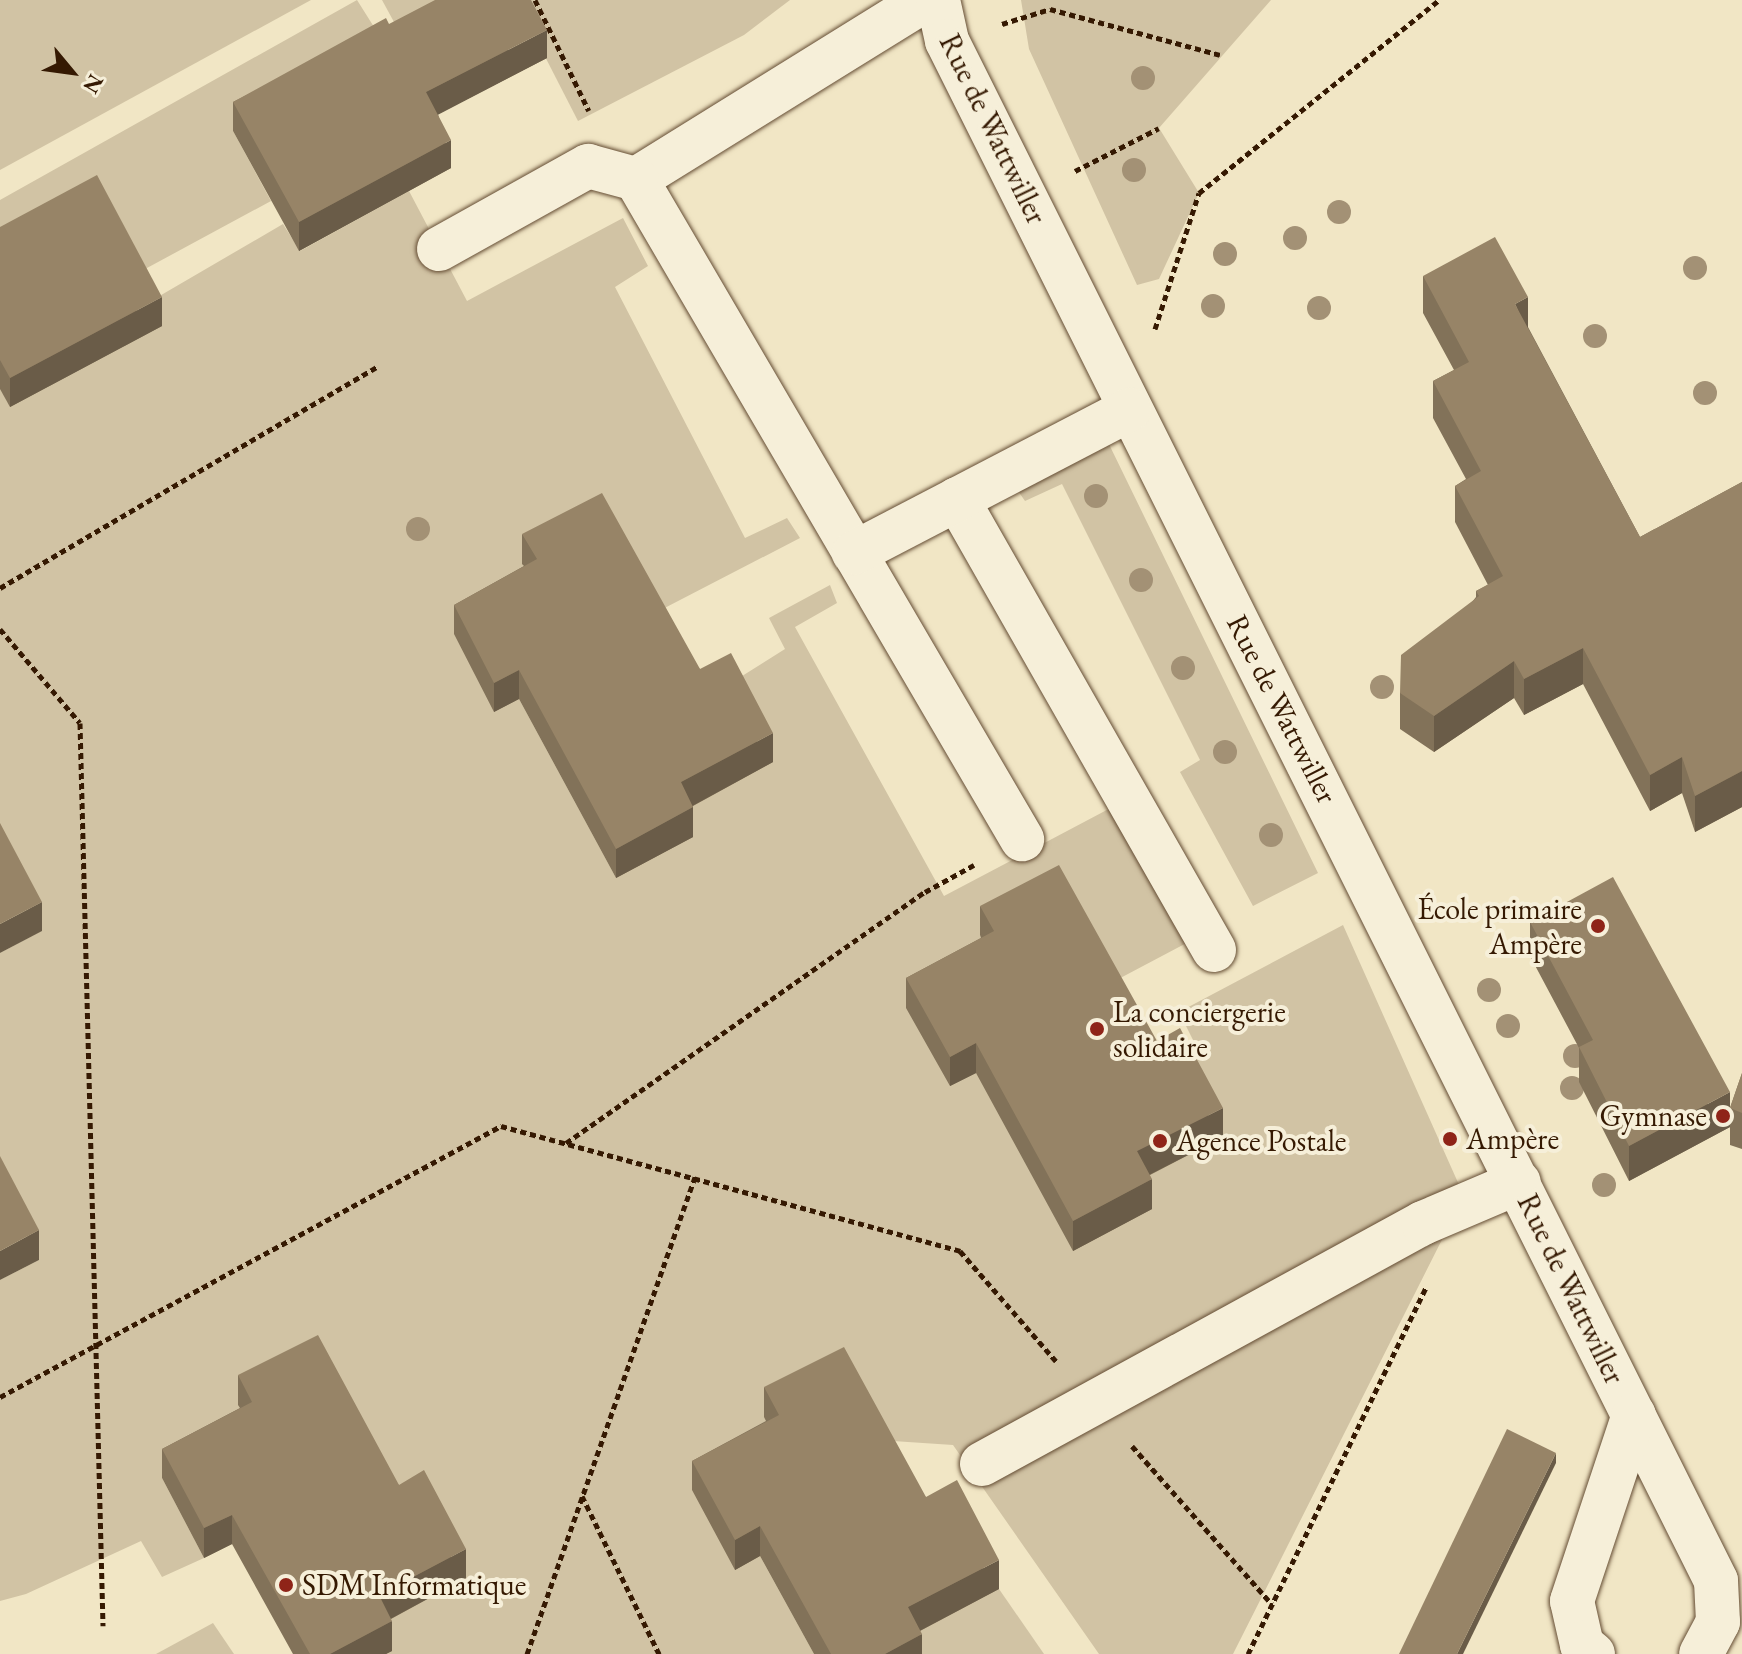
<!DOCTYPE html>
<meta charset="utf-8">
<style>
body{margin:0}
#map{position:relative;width:1742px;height:1654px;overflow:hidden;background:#f1e6c5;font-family:"EB Garamond",serif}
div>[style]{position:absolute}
.green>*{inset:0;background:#d1c3a4}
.path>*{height:5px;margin-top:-2.5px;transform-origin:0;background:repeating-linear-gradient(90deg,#351902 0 6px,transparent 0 10px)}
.roads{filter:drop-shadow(0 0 2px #644c33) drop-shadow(0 0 2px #644c33)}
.minor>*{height:44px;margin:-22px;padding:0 22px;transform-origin:22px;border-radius:22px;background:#f6efd9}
.trees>*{width:24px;height:24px;margin:-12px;border-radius:50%;background:#a39175}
.wall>*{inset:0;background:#827259}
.shaded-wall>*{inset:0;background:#6a5c48}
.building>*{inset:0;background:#978467}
.dots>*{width:22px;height:22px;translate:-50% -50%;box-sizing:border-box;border:4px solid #f6efd9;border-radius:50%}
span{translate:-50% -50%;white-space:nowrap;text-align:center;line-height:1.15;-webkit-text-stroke:8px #f6efd9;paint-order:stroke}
.street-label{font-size:30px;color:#351902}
.poi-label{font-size:30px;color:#351902}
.right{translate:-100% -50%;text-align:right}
.left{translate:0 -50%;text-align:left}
.north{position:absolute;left:32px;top:32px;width:80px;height:80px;-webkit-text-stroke:6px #f6efd9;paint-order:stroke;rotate:119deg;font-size:22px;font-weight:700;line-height:32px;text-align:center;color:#351902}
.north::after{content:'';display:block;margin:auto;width:28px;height:36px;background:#351902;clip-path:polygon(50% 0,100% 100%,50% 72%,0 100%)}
</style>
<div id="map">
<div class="green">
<i style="clip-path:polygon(0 0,311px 0,0 170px)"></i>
<i style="clip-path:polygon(357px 0,386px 46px,233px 131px,271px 201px,134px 275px,0 257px,0 200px)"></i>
<i style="clip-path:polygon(382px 0,488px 0,406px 44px)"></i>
<i style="clip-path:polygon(516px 0,790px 0,744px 35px,578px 121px)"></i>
<i style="clip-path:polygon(1021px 0,1271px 0,1159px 128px,1199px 193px,1159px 279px,1137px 285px,1029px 49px)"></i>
<i style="clip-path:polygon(409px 191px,467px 301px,623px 218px,648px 266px,615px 287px,745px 538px,787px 518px,800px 538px,653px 614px,537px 589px,494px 712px,519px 699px,616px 878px,681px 812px,731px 683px,785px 649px,769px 618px,830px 585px,837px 603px,795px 627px,944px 896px,1120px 803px,1196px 938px,1109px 984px,980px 935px,994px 961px,976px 1073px,1137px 1181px,1180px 1058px,1195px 1044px,1179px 1012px,1343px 925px,1464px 1196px,1233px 1654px,1099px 1654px,953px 1445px,878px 1440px,765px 1417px,779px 1444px,735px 1569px,760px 1556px,814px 1654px,386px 1654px,392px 1651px,379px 1625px,465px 1578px,239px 1405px,252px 1432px,162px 1478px,204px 1558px,162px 1577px,141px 1541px,26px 1594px,0 1601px,0 1280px,39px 1260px,0 1186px,0 953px,41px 931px,0 853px,0 389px,283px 224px,300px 251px)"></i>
<i style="clip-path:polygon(1105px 436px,1318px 873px,1253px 906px,1180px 772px,1200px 760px,1062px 484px,1025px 501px,1014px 485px)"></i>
<i style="clip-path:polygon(999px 1589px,1044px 1654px,917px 1654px,908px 1637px)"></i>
<i style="clip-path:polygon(213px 1623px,234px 1654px,156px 1654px)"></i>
</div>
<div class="path">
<i style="left:535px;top:0;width:123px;rotate:64.1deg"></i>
<i style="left:1002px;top:24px;width:50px;rotate:-17.4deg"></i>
<i style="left:1050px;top:9px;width:176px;rotate:15.1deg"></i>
<i style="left:1075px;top:171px;width:94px;rotate:-27.1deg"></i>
<i style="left:1155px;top:329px;width:143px;rotate:-72.1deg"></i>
<i style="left:1199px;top:193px;width:308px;rotate:-38.8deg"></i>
<i style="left:0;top:588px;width:439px;rotate:-30.4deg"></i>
<i style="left:0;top:629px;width:123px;rotate:49.6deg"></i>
<i style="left:80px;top:723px;width:903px;rotate:88.54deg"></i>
<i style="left:566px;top:1143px;width:438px;rotate:-35deg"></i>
<i style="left:925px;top:892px;width:56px;rotate:-28.9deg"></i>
<i style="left:0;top:1397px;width:570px;rotate:-28.41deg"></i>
<i style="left:501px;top:1126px;width:476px;rotate:15.2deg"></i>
<i style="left:960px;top:1251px;width:146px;rotate:48.9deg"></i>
<i style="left:1132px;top:1446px;width:211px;rotate:48.5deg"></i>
<i style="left:582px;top:1496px;width:176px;rotate:64deg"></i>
<i style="left:527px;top:1654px;width:506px;rotate:-70.6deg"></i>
<i style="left:1248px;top:1654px;width:409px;rotate:-64.1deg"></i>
</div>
<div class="roads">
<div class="minor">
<i style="left:925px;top:0;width:340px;rotate:148.2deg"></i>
<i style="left:636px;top:179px;width:765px;rotate:59.68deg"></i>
<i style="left:938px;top:0;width:42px;rotate:77.6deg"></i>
<i style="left:947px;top:41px;width:1721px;rotate:63.46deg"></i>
<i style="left:1716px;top:1581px;width:41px;rotate:87.2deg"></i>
<i style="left:1718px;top:1622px;width:36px;rotate:118deg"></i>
<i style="left:439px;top:249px;width:171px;rotate:-29.1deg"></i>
<i style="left:588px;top:166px;width:50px;rotate:15.2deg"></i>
<i style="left:957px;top:499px;width:519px;rotate:60.32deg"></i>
<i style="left:854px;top:553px;width:310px;rotate:-27.5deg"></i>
<i style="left:982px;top:1464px;width:503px;rotate:-28.66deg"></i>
<i style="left:1423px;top:1223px;width:104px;rotate:-23.1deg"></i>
<i style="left:1593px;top:1654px;width:14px;rotate:-141deg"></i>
<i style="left:1582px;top:1645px;width:45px;rotate:-102.8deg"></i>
<i style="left:1572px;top:1601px;width:196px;rotate:-71.6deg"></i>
</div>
</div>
<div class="trees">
<i style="left:1143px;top:78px"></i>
<i style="left:1134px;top:170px"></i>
<i style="left:1339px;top:212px"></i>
<i style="left:1295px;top:238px"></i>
<i style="left:1225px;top:254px"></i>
<i style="left:1695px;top:268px"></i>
<i style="left:1213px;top:306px"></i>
<i style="left:1319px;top:308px"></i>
<i style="left:1595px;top:336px"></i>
<i style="left:1705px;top:393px"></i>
<i style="left:1096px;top:496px"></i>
<i style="left:418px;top:529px"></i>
<i style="left:1141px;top:580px"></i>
<i style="left:1183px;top:668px"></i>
<i style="left:1382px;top:687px"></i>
<i style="left:1225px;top:752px"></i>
<i style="left:1271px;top:835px"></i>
<i style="left:1489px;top:990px"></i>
<i style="left:1508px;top:1026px"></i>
<i style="left:1575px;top:1056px"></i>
<i style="left:1572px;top:1088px"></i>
<i style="left:1604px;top:1185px"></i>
</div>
<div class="wall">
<i style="clip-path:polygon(389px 24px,547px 58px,438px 114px,451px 168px,299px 251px,233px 131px,233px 102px)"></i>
<i style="clip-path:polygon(0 227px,162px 326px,10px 407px,0 389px)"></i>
<i style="clip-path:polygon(1423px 276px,1528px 327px,1640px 537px,1742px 482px,1742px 807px,1695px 832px,1682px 793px,1650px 811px,1583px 684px,1524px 715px,1514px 698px,1434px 752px,1400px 729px,1400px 693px,1476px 597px,1476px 591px,1488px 585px,1455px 522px,1455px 486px,1466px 479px,1433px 418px,1433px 381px,1454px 370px,1423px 313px)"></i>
<i style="clip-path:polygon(522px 534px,700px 669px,773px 762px,693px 806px,693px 837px,616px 878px,519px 699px,494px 712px,454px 634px,454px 605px,524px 566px,522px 564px)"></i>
<i style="clip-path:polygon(980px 906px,1157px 1041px,1223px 1137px,1150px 1175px,1152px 1209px,1073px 1251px,976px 1073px,950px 1086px,906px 1008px,906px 978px,981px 938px,980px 935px)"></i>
<i style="clip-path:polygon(1530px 922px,1730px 1127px,1629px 1181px,1579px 1082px,1579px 1048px,1530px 956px)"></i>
<i style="clip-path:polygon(1742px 1073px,1742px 1149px,1730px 1145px,1730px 1108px)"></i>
<i style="clip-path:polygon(238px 1375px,399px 1485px,466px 1578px,391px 1619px,392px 1651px,386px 1654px,293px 1654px,232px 1544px,204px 1558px,162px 1478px,162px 1449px,240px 1408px,238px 1405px)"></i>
<i style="clip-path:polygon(764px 1387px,926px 1497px,999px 1589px,920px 1631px,922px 1654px,814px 1654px,760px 1556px,735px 1570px,692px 1490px,692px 1461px,766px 1421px,764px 1417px)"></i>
</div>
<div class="shaded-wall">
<i style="clip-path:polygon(547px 30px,547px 58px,426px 121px,426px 92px)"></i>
<i style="clip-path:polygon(451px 140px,451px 168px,299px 251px,299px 222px)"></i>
<i style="clip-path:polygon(162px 297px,162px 326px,10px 407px,10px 378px)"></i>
<i style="clip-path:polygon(1528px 297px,1528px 333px,1515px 304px)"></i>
<i style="clip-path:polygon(1583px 648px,1583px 684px,1524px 715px,1524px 679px)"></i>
<i style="clip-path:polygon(1514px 661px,1514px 698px,1434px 752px,1434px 716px)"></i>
<i style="clip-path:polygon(519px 670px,519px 699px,494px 712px,494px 683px)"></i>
<i style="clip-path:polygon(773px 733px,773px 762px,681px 812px,681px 782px)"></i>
<i style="clip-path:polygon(1682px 757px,1682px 793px,1650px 811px,1650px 775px)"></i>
<i style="clip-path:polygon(1742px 771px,1742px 807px,1695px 832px,1695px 796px)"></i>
<i style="clip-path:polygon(693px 807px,693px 837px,616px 878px,616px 849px)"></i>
<i style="clip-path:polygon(42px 902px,42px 931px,0 953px,0 924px)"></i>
<i style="clip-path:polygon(976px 1043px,976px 1073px,950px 1086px,950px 1057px)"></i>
<i style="clip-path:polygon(1730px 1092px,1730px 1127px,1629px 1181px,1629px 1146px)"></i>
<i style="clip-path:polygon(1223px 1108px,1223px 1137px,1137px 1181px,1137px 1151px)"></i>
<i style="clip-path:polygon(1152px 1179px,1152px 1209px,1073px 1251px,1073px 1221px)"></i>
<i style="clip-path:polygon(39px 1230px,39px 1260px,0 1280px,0 1251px)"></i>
<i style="clip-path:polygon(1556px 1453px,1556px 1463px,1463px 1654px,1457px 1654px)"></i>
<i style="clip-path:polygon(232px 1515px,232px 1544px,204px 1558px,204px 1528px)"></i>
<i style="clip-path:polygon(760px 1526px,760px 1556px,735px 1570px,735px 1540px)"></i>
<i style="clip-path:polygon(466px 1549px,466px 1578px,379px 1625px,379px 1595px)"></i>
<i style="clip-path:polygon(999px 1560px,999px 1589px,908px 1637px,908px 1607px)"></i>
<i style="clip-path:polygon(392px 1621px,392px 1651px,386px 1654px,330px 1654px)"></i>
<i style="clip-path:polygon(922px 1634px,922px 1654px,885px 1654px)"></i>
</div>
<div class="building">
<i style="clip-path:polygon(435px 0,531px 0,547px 30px,426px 92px,451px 140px,299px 222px,233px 102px,386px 18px,389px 24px)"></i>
<i style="clip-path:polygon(97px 175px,162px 297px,10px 378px,0 360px,0 227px)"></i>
<i style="clip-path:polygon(1495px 237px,1528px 297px,1515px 304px,1640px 537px,1742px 482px,1742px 771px,1695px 796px,1682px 757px,1650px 775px,1583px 648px,1524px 679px,1514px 661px,1434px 716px,1400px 693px,1401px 655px,1479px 596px,1476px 591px,1503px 576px,1455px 486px,1481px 471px,1433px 381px,1469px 362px,1423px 276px)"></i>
<i style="clip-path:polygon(602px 493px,700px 669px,731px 653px,773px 733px,681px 782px,693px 807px,616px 849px,519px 670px,494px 683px,454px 605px,537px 559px,522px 534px)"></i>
<i style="clip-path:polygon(0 823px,42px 902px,0 924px)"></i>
<i style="clip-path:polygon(1059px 865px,1157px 1041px,1180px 1028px,1223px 1108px,1137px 1151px,1152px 1179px,1073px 1221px,976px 1043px,950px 1057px,906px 978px,994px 931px,980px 906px)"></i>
<i style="clip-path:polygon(1613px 877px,1730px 1092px,1629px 1146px,1579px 1047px,1593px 1040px,1530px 922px)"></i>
<i style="clip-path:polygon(1742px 1073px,1742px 1113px,1730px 1108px)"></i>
<i style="clip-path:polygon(0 1156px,39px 1230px,0 1251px)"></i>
<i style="clip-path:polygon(318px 1335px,399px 1485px,424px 1470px,466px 1549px,379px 1595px,392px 1621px,330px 1654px,310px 1654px,232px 1515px,204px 1528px,162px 1449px,252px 1402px,238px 1375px)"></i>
<i style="clip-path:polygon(844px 1347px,926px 1497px,957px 1480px,999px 1560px,908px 1607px,922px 1634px,885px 1654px,831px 1654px,760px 1526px,735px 1540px,692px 1461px,779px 1415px,764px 1387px)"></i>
<i style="clip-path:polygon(1507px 1429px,1556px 1453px,1457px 1654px,1399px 1654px)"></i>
</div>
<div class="dots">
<i style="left:1598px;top:926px;background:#8f2418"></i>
<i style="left:1097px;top:1029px;background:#8f2418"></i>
<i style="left:1723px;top:1116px;background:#8f2418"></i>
<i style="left:1450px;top:1139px;background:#8f2418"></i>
<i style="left:1160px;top:1141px;background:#8f2418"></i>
<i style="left:286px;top:1585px;background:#8f2418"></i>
</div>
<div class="street-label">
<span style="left:993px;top:129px;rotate:64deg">Rue de Wattwiller</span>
<span style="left:1282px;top:709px;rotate:63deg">Rue de Wattwiller</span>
<span style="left:1571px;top:1289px;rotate:64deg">Rue de Wattwiller</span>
</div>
<div class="poi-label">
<span class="right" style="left:1582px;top:926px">École primaire<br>Ampère</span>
<span class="left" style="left:1113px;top:1029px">La conciergerie<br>solidaire</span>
<span class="right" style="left:1707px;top:1116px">Gymnase</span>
<span class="left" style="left:1466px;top:1139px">Ampère</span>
<span class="left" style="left:1176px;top:1141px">Agence Postale</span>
<span class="left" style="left:302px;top:1585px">SDM Informatique</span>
</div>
<div class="north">N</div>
</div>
